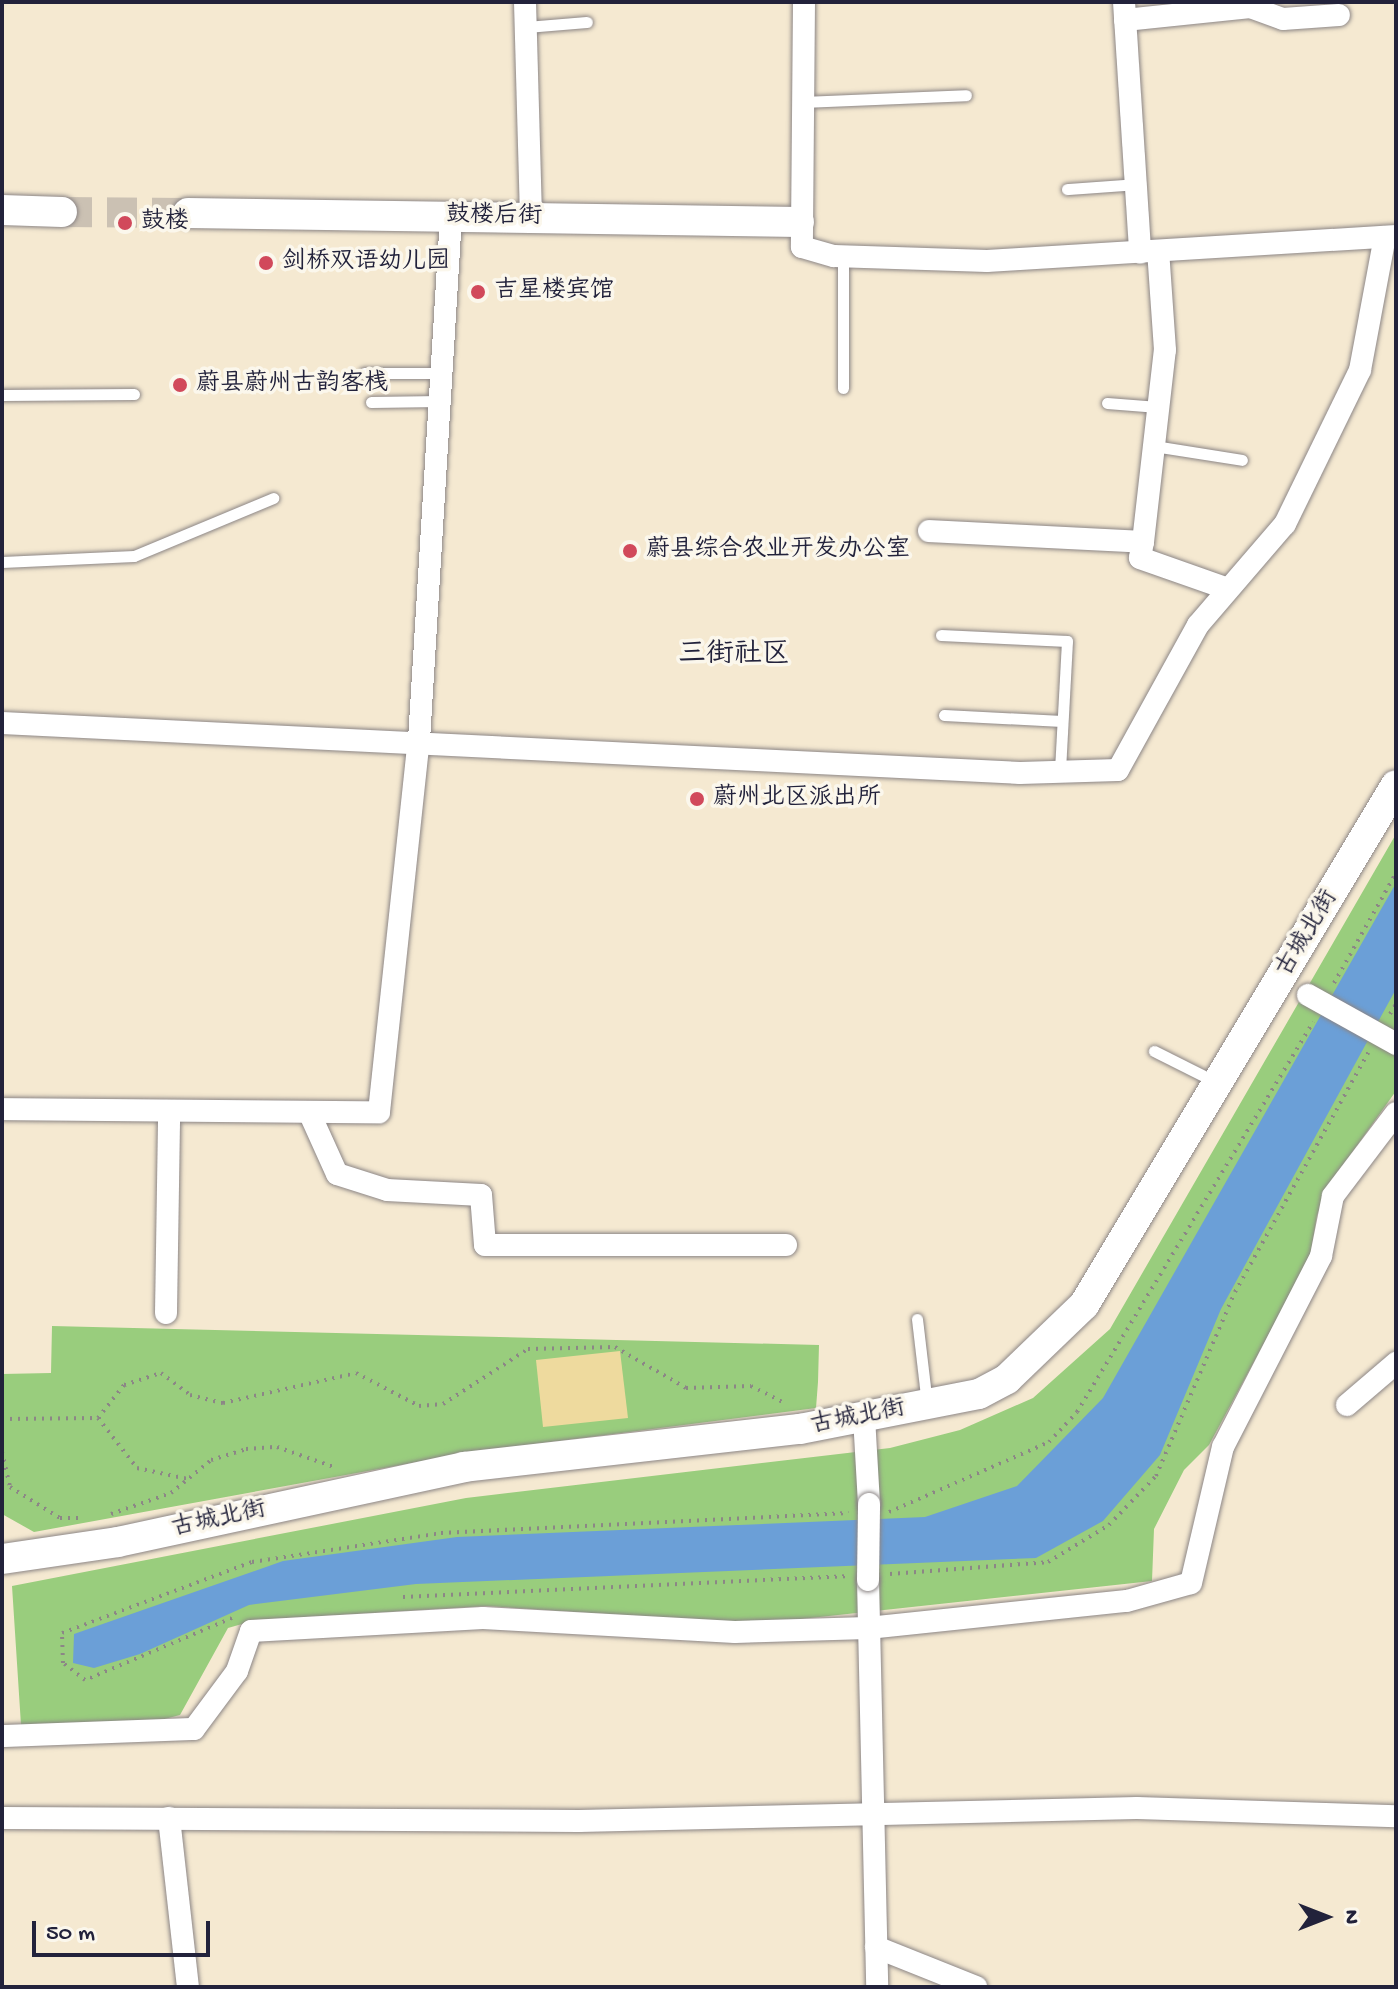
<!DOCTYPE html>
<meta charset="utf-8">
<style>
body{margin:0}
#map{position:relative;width:1398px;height:1989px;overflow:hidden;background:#f5e9d1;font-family:"Gochi Hand","LXGW WenKai TC",sans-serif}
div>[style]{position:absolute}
.green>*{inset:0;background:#99cd7d}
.sand>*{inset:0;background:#eeda9e}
.water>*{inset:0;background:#6b9fd7}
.secondary-tunnel>*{height:30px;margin-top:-15px;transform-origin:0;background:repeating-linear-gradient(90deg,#cbc1b3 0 30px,transparent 0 45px)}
.path>*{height:4px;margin-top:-2px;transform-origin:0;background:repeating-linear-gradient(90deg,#8c8686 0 2px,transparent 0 8px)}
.roads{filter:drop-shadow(0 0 2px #8c8686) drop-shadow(0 0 2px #8c8686)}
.service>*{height:11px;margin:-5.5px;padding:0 5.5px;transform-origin:5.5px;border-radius:5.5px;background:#fff}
.minor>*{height:22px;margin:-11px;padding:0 11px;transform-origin:11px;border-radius:11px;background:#fff}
.secondary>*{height:30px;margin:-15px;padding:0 15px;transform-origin:15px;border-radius:15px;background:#fff}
.bridges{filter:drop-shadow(0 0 2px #8c8686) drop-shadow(0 0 2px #8c8686)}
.minor-bridge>*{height:22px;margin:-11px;padding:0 11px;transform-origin:11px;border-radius:11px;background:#fff}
.dots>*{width:22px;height:22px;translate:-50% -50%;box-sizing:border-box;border:4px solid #fbf7ec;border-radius:50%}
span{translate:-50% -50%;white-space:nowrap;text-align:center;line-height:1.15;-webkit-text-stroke:7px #fbf7ec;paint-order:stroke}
.street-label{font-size:24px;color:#22223b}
.poi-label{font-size:24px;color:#22223b}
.left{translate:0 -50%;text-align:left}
.quarter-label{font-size:28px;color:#22223b}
.frame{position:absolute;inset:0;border:4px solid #22223b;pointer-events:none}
.north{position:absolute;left:1286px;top:1877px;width:80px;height:80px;-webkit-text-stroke:6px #fbf7ec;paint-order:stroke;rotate:90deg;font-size:22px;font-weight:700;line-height:32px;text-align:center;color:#22223b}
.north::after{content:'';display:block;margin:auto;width:28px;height:36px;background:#22223b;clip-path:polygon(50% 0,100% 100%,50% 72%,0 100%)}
.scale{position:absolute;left:32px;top:1921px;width:178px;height:36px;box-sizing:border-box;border:4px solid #22223b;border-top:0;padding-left:10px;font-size:24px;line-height:28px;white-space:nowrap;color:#22223b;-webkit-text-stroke:6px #fbf7ec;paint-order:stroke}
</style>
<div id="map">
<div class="green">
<i style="clip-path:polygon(1396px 834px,1396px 1091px,1336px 1175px,1317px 1215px,1310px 1258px,1209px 1445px,1184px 1470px,1154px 1529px,1152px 1581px,756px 1624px,487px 1606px,256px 1620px,228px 1628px,180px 1715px,126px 1729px,21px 1725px,12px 1586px,466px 1498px,890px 1448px,960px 1430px,1033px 1398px,1110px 1329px)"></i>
<i style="clip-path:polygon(52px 1326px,819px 1345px,818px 1382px,816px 1408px,472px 1452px,34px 1532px,2px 1514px,2px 1374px,51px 1373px)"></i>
</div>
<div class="sand">
<i style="clip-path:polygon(620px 1351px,628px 1418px,543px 1427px,536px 1360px)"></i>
</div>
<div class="water">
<i style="clip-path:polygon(1396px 883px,1396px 989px,1221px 1309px,1160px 1455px,1103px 1521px,1036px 1558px,416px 1584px,249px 1605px,140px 1654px,94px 1668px,73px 1663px,74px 1634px,283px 1561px,457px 1537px,925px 1517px,1017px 1486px,1103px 1398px)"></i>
</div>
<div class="secondary-tunnel">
<i style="left:62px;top:212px;width:126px;rotate:0.5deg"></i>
</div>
<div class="path">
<i style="left:1334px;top:983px;width:126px;rotate:-60.6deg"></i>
<i style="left:1390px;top:1014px;width:12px;rotate:-59deg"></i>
<i style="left:98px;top:1418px;width:63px;rotate:52deg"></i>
<i style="left:137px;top:1468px;width:52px;rotate:12.2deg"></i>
<i style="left:2px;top:1419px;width:96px;rotate:-0.6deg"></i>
<i style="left:98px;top:1418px;width:42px;rotate:-51.8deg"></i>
<i style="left:124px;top:1385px;width:39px;rotate:-18deg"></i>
<i style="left:161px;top:1373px;width:36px;rotate:37deg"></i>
<i style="left:190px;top:1395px;width:34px;rotate:14deg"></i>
<i style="left:223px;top:1403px;width:136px;rotate:-12.7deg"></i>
<i style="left:356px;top:1373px;width:71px;rotate:27.6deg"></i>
<i style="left:419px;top:1406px;width:24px;rotate:-5deg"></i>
<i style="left:443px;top:1404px;width:101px;rotate:-32.9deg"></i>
<i style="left:528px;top:1349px;width:87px;rotate:-1.3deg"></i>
<i style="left:615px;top:1347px;width:82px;rotate:30deg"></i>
<i style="left:686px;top:1388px;width:65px;rotate:-1.8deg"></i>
<i style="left:751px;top:1386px;width:37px;rotate:27deg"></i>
<i style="left:2px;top:1452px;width:36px;rotate:77deg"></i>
<i style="left:10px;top:1487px;width:59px;rotate:31.8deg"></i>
<i style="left:60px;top:1518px;width:23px"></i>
<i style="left:889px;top:1512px;width:175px;rotate:-23.6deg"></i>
<i style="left:1049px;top:1442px;width:41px;rotate:-47deg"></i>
<i style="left:1077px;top:1412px;width:456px;rotate:-58.8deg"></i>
<i style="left:111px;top:1514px;width:64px;rotate:-19.3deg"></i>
<i style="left:171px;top:1493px;width:52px;rotate:-39.5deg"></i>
<i style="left:211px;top:1460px;width:37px;rotate:-17deg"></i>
<i style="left:246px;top:1449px;width:31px;rotate:-4deg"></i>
<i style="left:277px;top:1447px;width:60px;rotate:19.3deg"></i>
<i style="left:890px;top:1574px;width:158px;rotate:-4.3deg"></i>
<i style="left:1048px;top:1562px;width:71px;rotate:-31.2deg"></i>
<i style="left:1109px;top:1525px;width:68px;rotate:-46.2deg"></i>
<i style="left:1156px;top:1476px;width:200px;rotate:-66.8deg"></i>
<i style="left:1235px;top:1292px;width:274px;rotate:-60.9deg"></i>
<i style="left:403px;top:1597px;width:443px;rotate:-2.7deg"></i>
<i style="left:232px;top:1618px;width:160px;rotate:157.1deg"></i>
<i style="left:85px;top:1680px;width:28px;rotate:-142deg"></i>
<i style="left:63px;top:1663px;width:30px;rotate:-92deg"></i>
<i style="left:62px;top:1633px;width:203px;rotate:-20.5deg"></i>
<i style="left:252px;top:1562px;width:191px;rotate:-8.7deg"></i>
<i style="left:441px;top:1533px;width:408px;rotate:-2.8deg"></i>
</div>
<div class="roads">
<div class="service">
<i style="left:526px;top:27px;width:61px;rotate:-4.7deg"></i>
<i style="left:802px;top:102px;width:164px;rotate:-2.4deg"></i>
<i style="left:1067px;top:189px;width:69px;rotate:-4.1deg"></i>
<i style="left:843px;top:256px;width:132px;rotate:90deg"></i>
<i style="left:364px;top:373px;width:77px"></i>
<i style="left:2px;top:395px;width:132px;rotate:-0.4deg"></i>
<i style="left:371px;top:402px;width:69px;rotate:-0.8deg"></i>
<i style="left:1107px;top:403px;width:51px;rotate:4.5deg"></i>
<i style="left:1154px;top:446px;width:89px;rotate:9deg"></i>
<i style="left:2px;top:562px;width:132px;rotate:-2.6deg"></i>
<i style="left:134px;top:556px;width:151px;rotate:-22.6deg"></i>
<i style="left:941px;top:635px;width:126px;rotate:2.7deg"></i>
<i style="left:1067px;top:641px;width:131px;rotate:93.1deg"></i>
<i style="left:944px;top:715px;width:118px;rotate:2.9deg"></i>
<i style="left:1154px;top:1051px;width:67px;rotate:26.6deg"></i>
<i style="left:917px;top:1319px;width:86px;rotate:83.3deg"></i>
</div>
<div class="minor">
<i style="left:525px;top:2px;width:216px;rotate:88.4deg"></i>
<i style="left:804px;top:2px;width:245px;rotate:90.5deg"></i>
<i style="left:802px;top:247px;width:33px;rotate:16deg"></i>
<i style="left:834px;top:256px;width:153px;rotate:1.9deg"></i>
<i style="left:987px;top:261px;width:410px;rotate:-3.5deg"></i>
<i style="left:1124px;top:2px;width:251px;rotate:86.3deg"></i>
<i style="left:1125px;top:20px;width:126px;rotate:-5.9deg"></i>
<i style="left:1250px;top:7px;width:35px;rotate:20deg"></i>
<i style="left:1283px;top:19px;width:56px;rotate:-4.1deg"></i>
<i style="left:929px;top:531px;width:214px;rotate:2.9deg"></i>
<i style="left:1143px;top:542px;width:193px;rotate:-83.5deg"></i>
<i style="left:1165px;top:350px;width:99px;rotate:-94deg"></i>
<i style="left:1143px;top:542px;width:16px;rotate:101deg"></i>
<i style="left:1140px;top:558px;width:90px;rotate:19.4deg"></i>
<i style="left:2px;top:723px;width:1019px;rotate:2.81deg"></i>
<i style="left:1020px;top:773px;width:98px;rotate:-1.8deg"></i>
<i style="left:1118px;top:770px;width:166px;rotate:-61.1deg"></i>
<i style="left:1198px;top:625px;width:133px;rotate:-49.3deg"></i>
<i style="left:1285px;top:524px;width:171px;rotate:-64deg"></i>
<i style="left:1360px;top:370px;width:135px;rotate:-79.4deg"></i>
<i style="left:2px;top:1109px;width:377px;rotate:0.5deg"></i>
<i style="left:379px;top:1112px;width:374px;rotate:-83.9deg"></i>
<i style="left:419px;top:740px;width:524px;rotate:-86.5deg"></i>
<i style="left:309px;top:1112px;width:68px;rotate:65.7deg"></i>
<i style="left:337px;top:1174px;width:52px;rotate:17.7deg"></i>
<i style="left:387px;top:1190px;width:94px;rotate:3deg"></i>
<i style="left:481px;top:1195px;width:50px;rotate:85.4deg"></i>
<i style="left:485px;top:1245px;width:301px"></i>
<i style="left:166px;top:1313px;width:202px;rotate:-89.1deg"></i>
<i style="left:1347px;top:1405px;width:65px;rotate:-40.6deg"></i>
<i style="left:864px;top:1417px;width:87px;rotate:86.7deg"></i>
<i style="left:868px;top:1580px;width:407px;rotate:88.7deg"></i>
<i style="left:2px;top:1736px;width:192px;rotate:-2.1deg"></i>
<i style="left:194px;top:1729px;width:72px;rotate:-53.4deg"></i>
<i style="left:237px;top:1671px;width:42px;rotate:-70.7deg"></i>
<i style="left:251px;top:1631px;width:232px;rotate:-3.2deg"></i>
<i style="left:483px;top:1618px;width:252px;rotate:3.2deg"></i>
<i style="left:735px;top:1632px;width:133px;rotate:-1.7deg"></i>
<i style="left:868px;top:1628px;width:260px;rotate:-6deg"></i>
<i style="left:1127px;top:1601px;width:66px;rotate:-15.7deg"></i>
<i style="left:1191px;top:1583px;width:140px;rotate:-76.8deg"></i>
<i style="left:1223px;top:1447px;width:215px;rotate:-62.8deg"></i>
<i style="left:1321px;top:1256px;width:61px;rotate:-78.7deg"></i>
<i style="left:1333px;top:1196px;width:104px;rotate:-52.8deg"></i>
<i style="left:2px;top:1818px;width:577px;rotate:0.3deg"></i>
<i style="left:579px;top:1821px;width:558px;rotate:-1.33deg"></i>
<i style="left:1137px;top:1808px;width:259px;rotate:1.8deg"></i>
<i style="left:169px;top:1818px;width:170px;rotate:83.6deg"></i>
<i style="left:876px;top:1947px;width:108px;rotate:21.8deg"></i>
</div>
<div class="secondary">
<i style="left:2px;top:210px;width:60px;rotate:1.9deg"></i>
<i style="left:188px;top:213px;width:611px;rotate:0.84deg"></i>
<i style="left:2px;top:1559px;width:117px;rotate:-8.3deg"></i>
<i style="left:118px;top:1542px;width:354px;rotate:-12.2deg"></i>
<i style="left:464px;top:1467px;width:338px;rotate:-6.5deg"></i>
<i style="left:800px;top:1429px;width:182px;rotate:-11.1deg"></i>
<i style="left:979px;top:1394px;width:32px;rotate:-28deg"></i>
<i style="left:1007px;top:1379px;width:107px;rotate:-43.9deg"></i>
<i style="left:1084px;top:1305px;width:606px;rotate:-59.04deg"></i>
</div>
</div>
<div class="bridges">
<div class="minor-bridge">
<i style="left:1308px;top:995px;width:101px;rotate:29.1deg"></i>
<i style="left:868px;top:1580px;width:76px;rotate:-89.2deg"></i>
</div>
</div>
<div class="dots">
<i style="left:125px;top:223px;background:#d1495b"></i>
<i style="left:266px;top:263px;background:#d1495b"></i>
<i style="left:478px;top:292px;background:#d1495b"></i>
<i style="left:180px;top:385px;background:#d1495b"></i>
<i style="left:630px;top:551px;background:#d1495b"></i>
<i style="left:697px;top:799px;background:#d1495b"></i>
</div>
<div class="street-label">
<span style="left:494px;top:217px;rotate:1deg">鼓楼后街</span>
<span style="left:1308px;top:934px;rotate:-59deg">古城北街</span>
<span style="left:858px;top:1418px;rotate:-11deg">古城北街</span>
<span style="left:219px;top:1520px;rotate:-12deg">古城北街</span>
</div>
<div class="poi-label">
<span class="left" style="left:141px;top:223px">鼓楼</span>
<span class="left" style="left:282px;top:263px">剑桥双语幼儿园</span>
<span class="left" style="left:494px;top:292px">吉星楼宾馆</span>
<span class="left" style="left:196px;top:385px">蔚县蔚州古韵客栈</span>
<span class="left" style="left:646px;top:551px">蔚县综合农业开发办公室</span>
<span class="left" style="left:713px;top:799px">蔚州北区派出所</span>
</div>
<div class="quarter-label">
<span style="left:734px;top:656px">三街社区</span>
</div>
<div class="frame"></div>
<div class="north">N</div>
<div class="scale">50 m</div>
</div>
